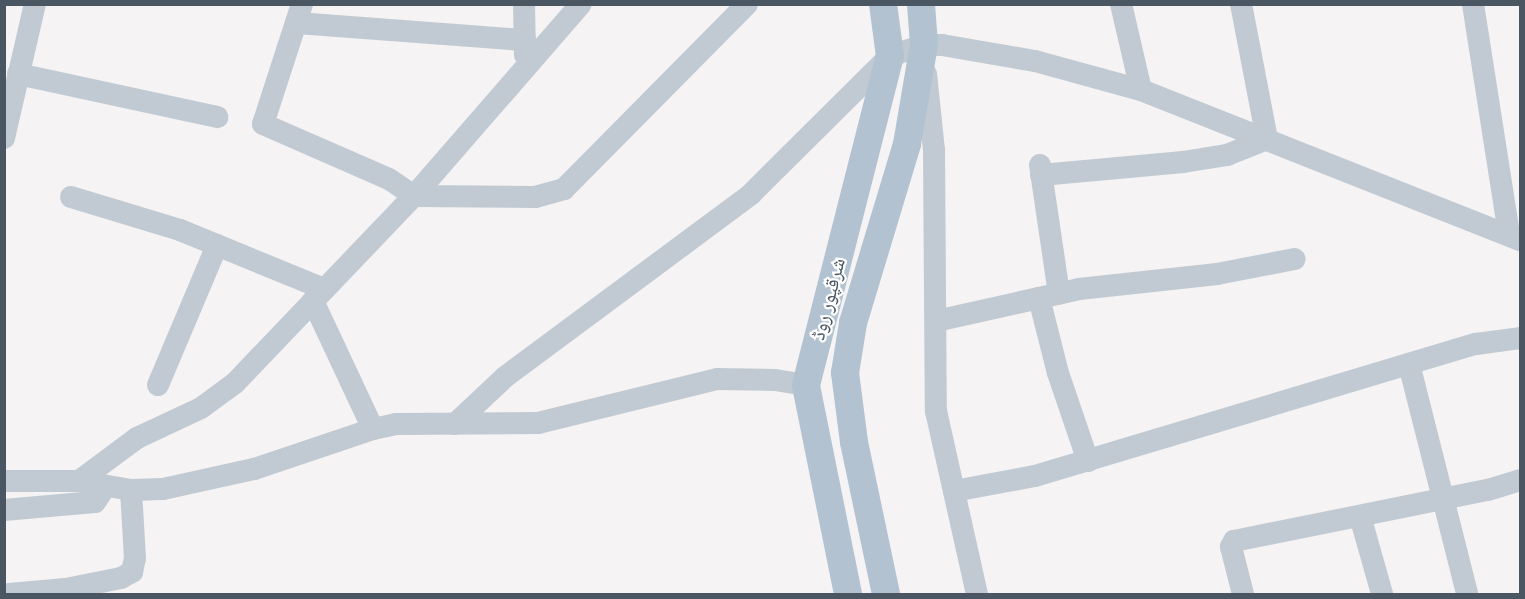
<!DOCTYPE html>
<meta charset="utf-8">
<style>
body{margin:0}
#map{position:relative;width:1525px;height:599px;overflow:hidden;background:#f5f3f3;font-family:"Public Sans","Noto Naskh Arabic",sans-serif}
div>[style]{position:absolute}
.minor>*{height:22px;margin:-11px;padding:0 11px;transform-origin:11px;border-radius:11px;background:#c1cad2}
.major>*{height:28px;margin:-14px;padding:0 14px;transform-origin:14px;border-radius:14px;background:#b3c2d1}
span{translate:-50% -50%;white-space:nowrap;text-align:center;line-height:1.15;-webkit-text-stroke:4.5px #fff;paint-order:stroke}
.street-label{font-size:20px;color:#4a5661}
.frame{position:absolute;inset:0;border:6px solid #4a5661;pointer-events:none}
</style>
<div id="map">
<div class="minor">
<i style="left:302px;top:4px;width:126px;rotate:108deg"></i>
<i style="left:263px;top:124px;width:137px;rotate:23.6deg"></i>
<i style="left:389px;top:179px;width:30px;rotate:34deg"></i>
<i style="left:414px;top:196px;width:121px;rotate:0.5deg"></i>
<i style="left:535px;top:197px;width:30px;rotate:-15deg"></i>
<i style="left:564px;top:189px;width:260px;rotate:-45.3deg"></i>
<i style="left:524px;top:4px;width:51px;rotate:88.9deg"></i>
<i style="left:1121px;top:4px;width:88px;rotate:76.9deg"></i>
<i style="left:1473px;top:4px;width:234px;rotate:81.1deg"></i>
<i style="left:297px;top:23px;width:229px;rotate:4.3deg"></i>
<i style="left:18px;top:74px;width:204px;rotate:12.2deg"></i>
<i style="left:926px;top:74px;width:76px;rotate:84deg"></i>
<i style="left:934px;top:150px;width:261px;rotate:89.6deg"></i>
<i style="left:936px;top:411px;width:188px;rotate:77.4deg"></i>
<i style="left:4px;top:138px;width:138px;rotate:-77deg"></i>
<i style="left:1040px;top:165px;width:130px;rotate:81.6deg"></i>
<i style="left:1041px;top:175px;width:143px;rotate:-5.2deg"></i>
<i style="left:1183px;top:162px;width:45px;rotate:-9deg"></i>
<i style="left:1227px;top:155px;width:43px;rotate:-21.8deg"></i>
<i style="left:1267px;top:139px;width:137px;rotate:-100.9deg"></i>
<i style="left:71px;top:197px;width:114px;rotate:16.8deg"></i>
<i style="left:180px;top:230px;width:156px;rotate:22.3deg"></i>
<i style="left:1039px;top:298px;width:77px;rotate:75.8deg"></i>
<i style="left:1058px;top:373px;width:93px;rotate:71.2deg"></i>
<i style="left:313px;top:301px;width:141px;rotate:64.9deg"></i>
<i style="left:373px;top:429px;width:24px;rotate:-12deg"></i>
<i style="left:396px;top:424px;width:142px;rotate:-0.4deg"></i>
<i style="left:538px;top:423px;width:184px;rotate:-13.8deg"></i>
<i style="left:717px;top:379px;width:58px;rotate:1deg"></i>
<i style="left:775px;top:380px;width:31px;rotate:9deg"></i>
<i style="left:936px;top:321px;width:147px;rotate:-12.6deg"></i>
<i style="left:1079px;top:289px;width:139px;rotate:-6.2deg"></i>
<i style="left:1217px;top:274px;width:79px;rotate:-10.9deg"></i>
<i style="left:1409px;top:364px;width:237px;rotate:75.8deg"></i>
<i style="left:158px;top:385px;width:152px;rotate:-67.1deg"></i>
<i style="left:455px;top:424px;width:69px;rotate:-43.2deg"></i>
<i style="left:505px;top:377px;width:307px;rotate:-36.6deg"></i>
<i style="left:751px;top:194px;width:196px;rotate:-44.8deg"></i>
<i style="left:890px;top:56px;width:36px;rotate:-18deg"></i>
<i style="left:924px;top:45px;width:18px"></i>
<i style="left:942px;top:45px;width:94px;rotate:9.8deg"></i>
<i style="left:1035px;top:61px;width:110px;rotate:15.3deg"></i>
<i style="left:1141px;top:90px;width:408px;rotate:21.6deg"></i>
<i style="left:4px;top:481px;width:75px"></i>
<i style="left:79px;top:481px;width:72px;rotate:-36.6deg"></i>
<i style="left:137px;top:438px;width:71px;rotate:-25.1deg"></i>
<i style="left:201px;top:408px;width:42px;rotate:-36.3deg"></i>
<i style="left:235px;top:383px;width:259px;rotate:-46.3deg"></i>
<i style="left:414px;top:196px;width:254px;rotate:-49deg"></i>
<i style="left:79px;top:481px;width:53px;rotate:9.8deg"></i>
<i style="left:131px;top:490px;width:32px;rotate:-2deg"></i>
<i style="left:163px;top:489px;width:93px;rotate:-12.4deg"></i>
<i style="left:254px;top:469px;width:126px;rotate:-18.6deg"></i>
<i style="left:954px;top:491px;width:82px;rotate:-10.5deg"></i>
<i style="left:1035px;top:476px;width:460px;rotate:-16.7deg"></i>
<i style="left:1476px;top:344px;width:44px;rotate:-7.8deg"></i>
<i style="left:4px;top:510px;width:91px;rotate:-5deg"></i>
<i style="left:95px;top:502px;width:18px;rotate:-56deg"></i>
<i style="left:1360px;top:516px;width:81px;rotate:74.2deg"></i>
<i style="left:9px;top:594px;width:57px;rotate:-5deg"></i>
<i style="left:66px;top:589px;width:56px;rotate:-11.3deg"></i>
<i style="left:121px;top:578px;width:13px;rotate:-29deg"></i>
<i style="left:132px;top:572px;width:14px;rotate:-78deg"></i>
<i style="left:135px;top:558px;width:68px;rotate:-93.4deg"></i>
<i style="left:1243px;top:594px;width:49px;rotate:-104.3deg"></i>
<i style="left:1231px;top:547px;width:7px;rotate:-63deg"></i>
<i style="left:1234px;top:541px;width:259px;rotate:-11.4deg"></i>
<i style="left:1488px;top:490px;width:34px;rotate:-17deg"></i>
</div>
<div class="major">
<i style="left:848px;top:594px;width:213px;rotate:-101.4deg"></i>
<i style="left:806px;top:385px;width:340px;rotate:-75.7deg"></i>
<i style="left:890px;top:56px;width:52px;rotate:-97.7deg"></i>
<i style="left:886px;top:594px;width:155px;rotate:-101.9deg"></i>
<i style="left:854px;top:442px;width:70px;rotate:-97.4deg"></i>
<i style="left:845px;top:373px;width:51px;rotate:-80.9deg"></i>
<i style="left:853px;top:323px;width:187px;rotate:-73.2deg"></i>
<i style="left:907px;top:144px;width:100px;rotate:-80.3deg"></i>
<i style="left:924px;top:45px;width:41px;rotate:-94.2deg"></i>
</div>
<div class="street-label">
<span style="left:828px;top:299px;rotate:-75deg">شرقپور روڈ</span>
</div>
<div class="frame"></div>
</div>
